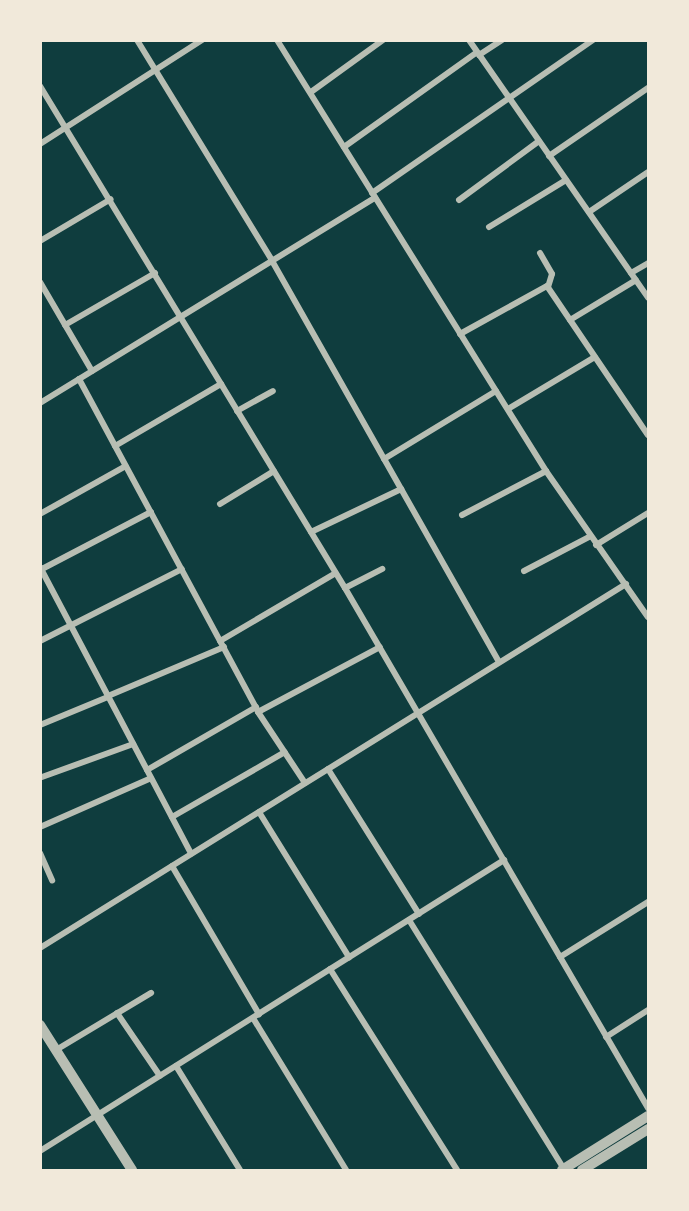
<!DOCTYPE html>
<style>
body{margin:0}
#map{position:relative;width:689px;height:1211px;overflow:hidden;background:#0f3d3e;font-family:Signika,sans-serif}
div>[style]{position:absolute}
.minor>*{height:6px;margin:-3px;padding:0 3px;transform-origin:3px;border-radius:3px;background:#b8beb3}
.tertiary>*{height:10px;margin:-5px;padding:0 5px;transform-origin:5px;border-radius:5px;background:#b8beb3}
span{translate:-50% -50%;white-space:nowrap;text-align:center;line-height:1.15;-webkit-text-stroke:6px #f1e9da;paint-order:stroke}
.frame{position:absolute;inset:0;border:42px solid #f1e9da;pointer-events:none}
</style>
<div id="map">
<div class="minor">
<i style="left:137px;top:40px;width:257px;rotate:58.5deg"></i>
<i style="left:271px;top:259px;width:463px;rotate:60.5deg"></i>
<i style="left:277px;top:40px;width:508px;rotate:58.03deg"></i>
<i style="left:546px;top:471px;width:178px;rotate:55.1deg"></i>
<i style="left:469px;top:40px;width:314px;rotate:55.2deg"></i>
<i style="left:479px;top:55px;width:27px;rotate:-33deg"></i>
<i style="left:40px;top:86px;width:587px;rotate:58.72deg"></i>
<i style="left:345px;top:588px;width:602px;rotate:59.77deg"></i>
<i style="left:311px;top:92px;width:89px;rotate:-35.8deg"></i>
<i style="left:40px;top:144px;width:193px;rotate:-32.7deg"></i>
<i style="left:344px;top:147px;width:163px;rotate:-35.5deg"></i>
<i style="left:549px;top:156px;width:120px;rotate:-34.5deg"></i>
<i style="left:372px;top:193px;width:269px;rotate:-34.7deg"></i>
<i style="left:459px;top:200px;width:99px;rotate:-36.4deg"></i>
<i style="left:589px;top:212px;width:71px;rotate:-34.1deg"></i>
<i style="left:489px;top:227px;width:90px;rotate:-31.4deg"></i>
<i style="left:40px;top:241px;width:82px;rotate:-30.6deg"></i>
<i style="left:540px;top:253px;width:24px;rotate:60deg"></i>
<i style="left:552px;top:274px;width:14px;rotate:107deg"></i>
<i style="left:631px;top:273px;width:20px;rotate:-30deg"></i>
<i style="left:40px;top:282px;width:103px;rotate:59.7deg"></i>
<i style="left:570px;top:320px;width:77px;rotate:-31.2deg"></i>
<i style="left:65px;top:325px;width:104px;rotate:-30deg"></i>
<i style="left:460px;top:334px;width:99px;rotate:-28.9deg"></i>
<i style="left:547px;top:286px;width:180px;rotate:55.9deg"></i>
<i style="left:79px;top:379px;width:378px;rotate:61.7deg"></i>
<i style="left:258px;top:712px;width:85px;rotate:56.5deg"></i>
<i style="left:40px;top:403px;width:393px;rotate:-31.5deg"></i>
<i style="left:508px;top:409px;width:101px;rotate:-30.9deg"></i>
<i style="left:237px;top:411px;width:41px;rotate:-29.1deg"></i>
<i style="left:115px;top:446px;width:123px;rotate:-30.3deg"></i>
<i style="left:384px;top:459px;width:131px;rotate:-31.3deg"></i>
<i style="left:220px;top:504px;width:63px;rotate:-31.4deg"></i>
<i style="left:40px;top:514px;width:98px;rotate:-29.2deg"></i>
<i style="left:462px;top:515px;width:95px;rotate:-27.6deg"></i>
<i style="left:311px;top:532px;width:100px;rotate:-25.5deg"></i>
<i style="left:596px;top:545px;width:61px;rotate:-31.6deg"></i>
<i style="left:40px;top:567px;width:324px;rotate:62.2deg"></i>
<i style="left:42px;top:569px;width:123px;rotate:-27.6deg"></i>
<i style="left:524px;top:571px;width:73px;rotate:-27.6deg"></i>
<i style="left:345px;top:588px;width:42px;rotate:-27.2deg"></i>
<i style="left:40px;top:641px;width:159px;rotate:-26.9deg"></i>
<i style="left:220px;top:641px;width:134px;rotate:-30.4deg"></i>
<i style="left:108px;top:696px;width:126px;rotate:-22.9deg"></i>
<i style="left:258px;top:712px;width:138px;rotate:-28deg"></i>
<i style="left:40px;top:725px;width:74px;rotate:-22.4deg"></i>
<i style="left:328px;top:769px;width:171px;rotate:57.9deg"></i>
<i style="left:147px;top:770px;width:126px;rotate:-30deg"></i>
<i style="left:42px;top:777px;width:97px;rotate:-19.9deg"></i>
<i style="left:259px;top:812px;width:171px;rotate:58.2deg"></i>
<i style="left:172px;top:817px;width:130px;rotate:-29.9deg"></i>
<i style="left:40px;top:827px;width:121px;rotate:-23.8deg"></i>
<i style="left:40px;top:853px;width:30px;rotate:66deg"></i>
<i style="left:172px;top:866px;width:172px;rotate:59.6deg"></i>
<i style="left:409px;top:920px;width:293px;rotate:58.1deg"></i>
<i style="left:40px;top:948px;width:690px;rotate:-31.85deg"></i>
<i style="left:560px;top:957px;width:104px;rotate:-32deg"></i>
<i style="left:330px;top:969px;width:238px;rotate:57.7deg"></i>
<i style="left:117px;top:1013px;width:76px;rotate:55.7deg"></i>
<i style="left:253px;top:1018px;width:178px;rotate:58.5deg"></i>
<i style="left:606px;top:1037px;width:50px;rotate:-32.7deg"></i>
<i style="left:56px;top:1050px;width:111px;rotate:-31deg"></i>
<i style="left:176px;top:1066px;width:122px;rotate:58.4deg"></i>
<i style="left:40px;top:1151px;width:548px;rotate:-32.09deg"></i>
</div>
<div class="tertiary">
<i style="left:40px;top:1025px;width:172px;rotate:57.6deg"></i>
<i style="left:562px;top:1170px;width:102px;rotate:-32.1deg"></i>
<i style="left:582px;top:1170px;width:78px;rotate:-31.8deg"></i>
</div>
<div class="frame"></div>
</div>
